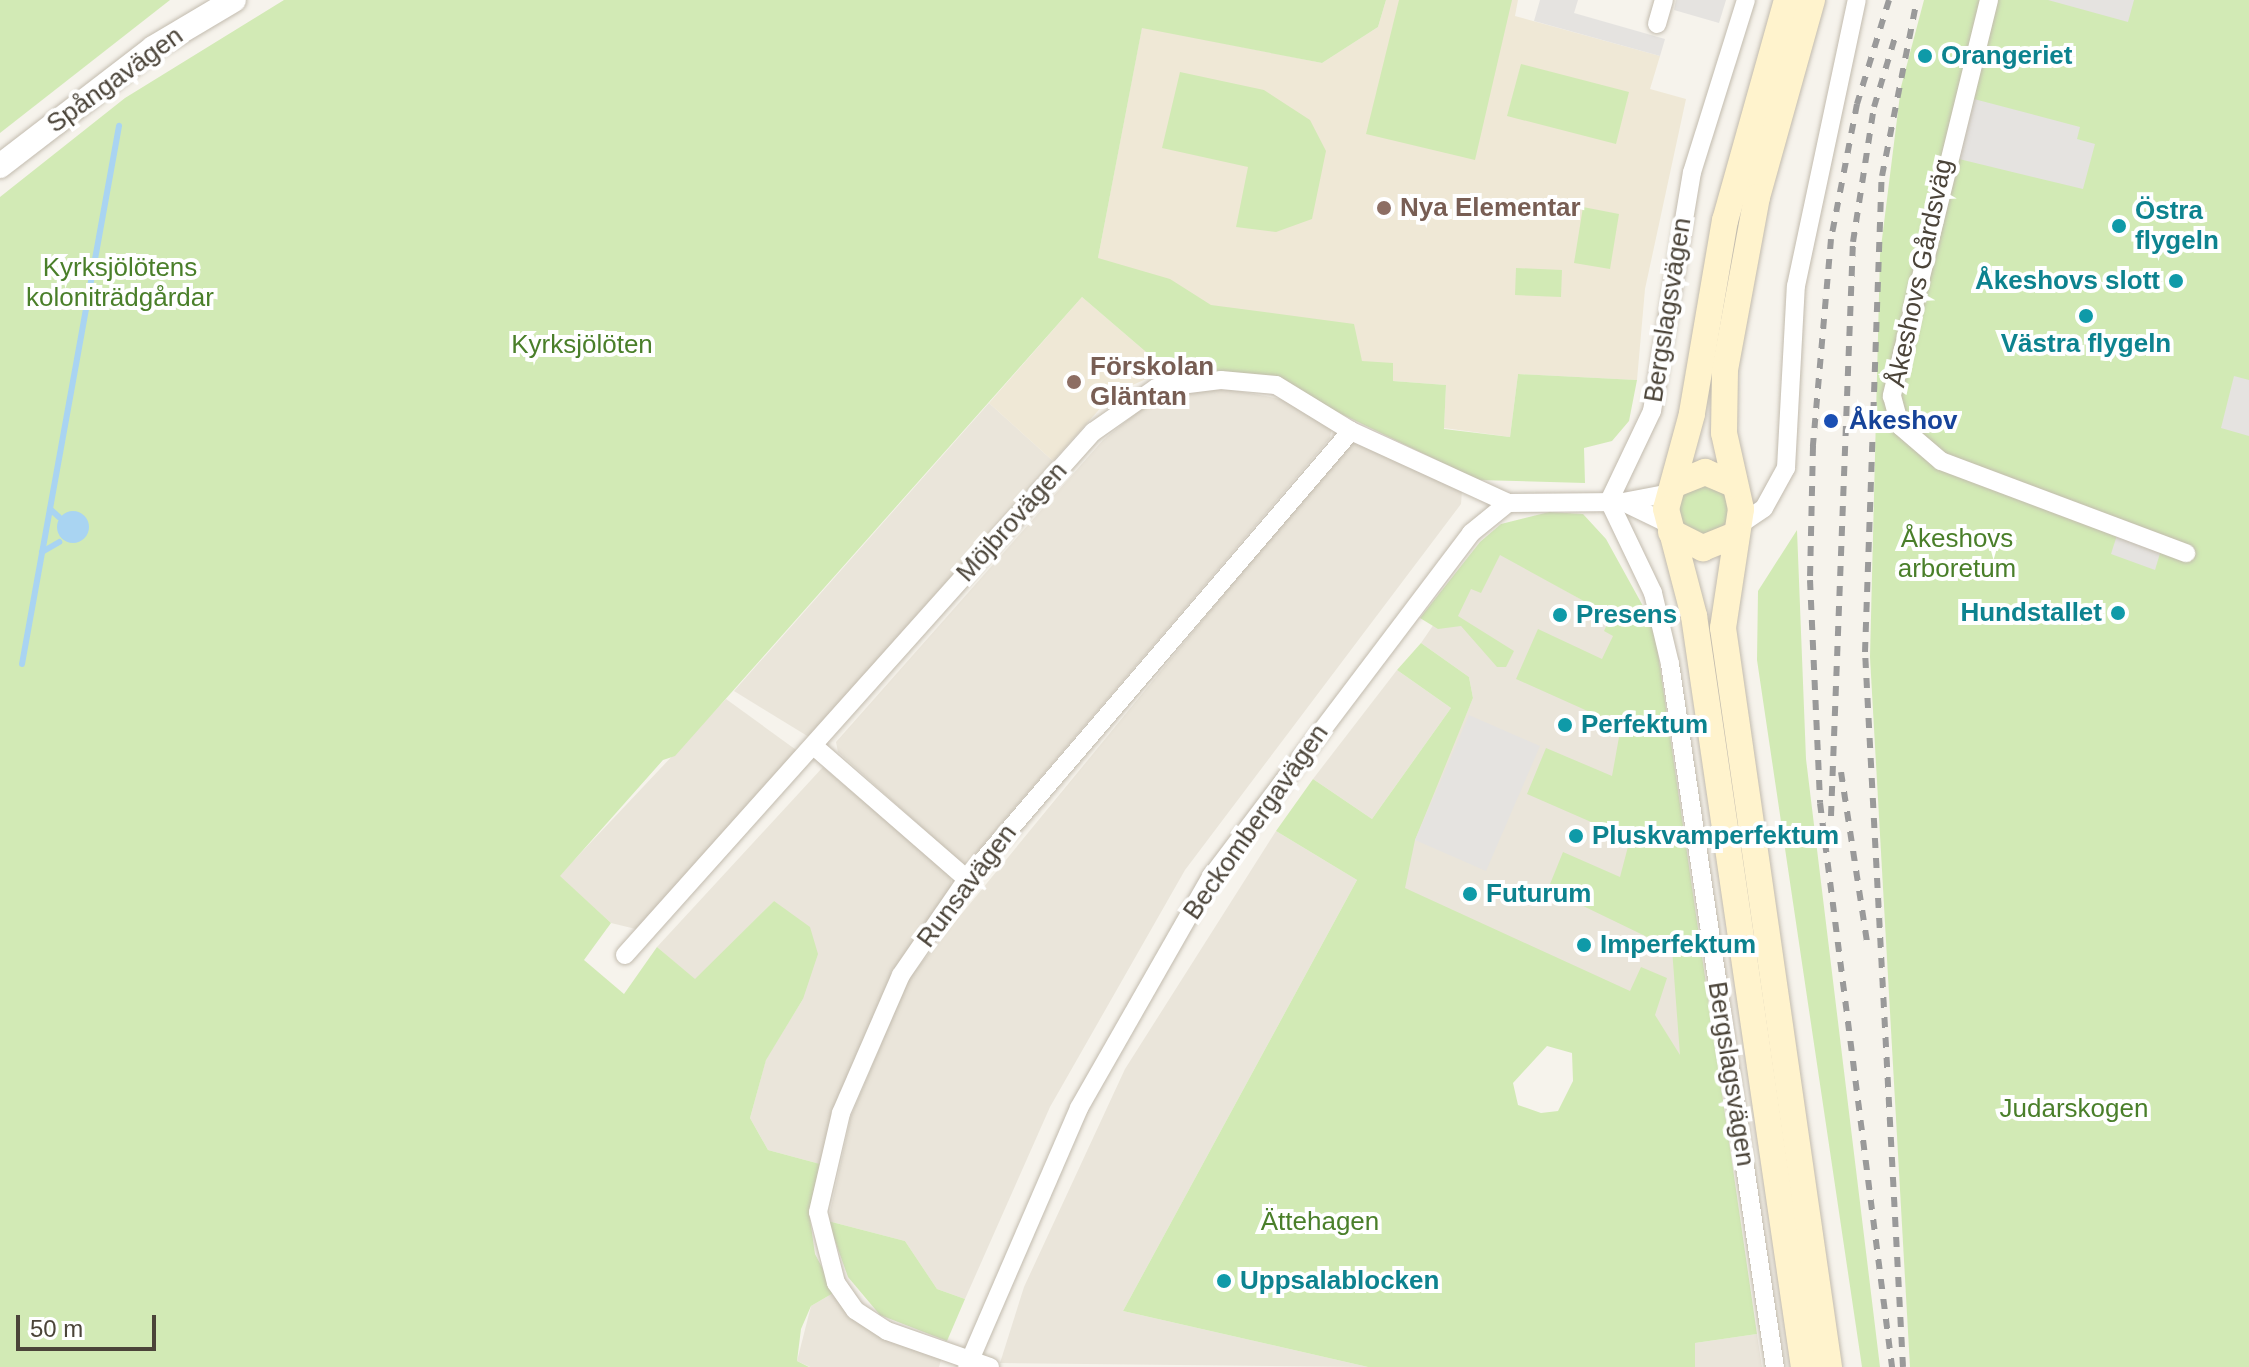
<!DOCTYPE html>
<meta charset="utf-8">
<style>
body{margin:0}
#map{position:relative;width:2249px;height:1367px;overflow:hidden;background:#f6f3ec;font-family:Arial,sans-serif}
div>[style]{position:absolute}
.residential>*{inset:0;background:#eae5da}
.education>*{inset:0;background:#efe8d6}
.green>*{inset:0;background:#d2eab5}
.round{border-radius:50%}
.parking>*{inset:0;background:#e5e3e0}
.water>*{inset:0;background:#a9d4f2}
.stream>*{height:6px;margin:-3px;padding:0 3px;transform-origin:3px;border-radius:3px;background:#a9d4f2}
.roads{filter:drop-shadow(0 0 2px #c2bbae) drop-shadow(0 0 2px #c2bbae)}
.minor>*{height:18px;margin:-9px;padding:0 9px;transform-origin:9px;border-radius:9px;background:#fff}
.tertiary>*{height:24px;margin:-12px;padding:0 12px;transform-origin:12px;border-radius:12px;background:#fff}
.secondary>*{height:26px;margin:-13px;padding:0 13px;transform-origin:13px;border-radius:13px;background:#fff3cd}
.rail>*{height:6px;margin-top:-3px;transform-origin:0;background:repeating-linear-gradient(90deg,#9a9a9a 0 10px,transparent 0 20px)}
.dots>*{width:22px;height:22px;translate:-50% -50%;box-sizing:border-box;border:4px solid #fff;border-radius:50%}
span{translate:-50% -50%;white-space:nowrap;text-align:center;line-height:1.15;-webkit-text-stroke:8px #fff;paint-order:stroke}
.culture-label{font-size:26px;color:#0d838f;font-weight:700}
.left{translate:0 -50%;text-align:left}
.right{translate:-100% -50%;text-align:right}
.street-label{font-size:26px;color:#4b4439}
.education-label{font-size:26px;color:#785e54;font-weight:700}
.park-label{font-size:26px;color:#4a7f2a}
.transit-label{font-size:26px;color:#164399;font-weight:700}
.scale{position:absolute;left:16px;top:1315px;width:140px;height:36px;box-sizing:border-box;border:4px solid #4b4439;border-top:0;padding-left:10px;font-size:24px;line-height:28px;white-space:nowrap;color:#4b4439;-webkit-text-stroke:6px #fff;paint-order:stroke}
</style>
<div id="map">
<div class="residential">
<i style="clip-path:polygon(1221px 388px,1281px 399px,1332px 426px,1330px 438px,965px 866px,838px 752px,836px 742px,1103px 440px,1156px 397px)"></i>
<i style="clip-path:polygon(989px 403px,1053px 461px,809px 737px,734px 691px)"></i>
<i style="clip-path:polygon(1352px 438px,1462px 491px,1461px 504px,1185px 870px,1050px 1107px,965px 1299px,937px 1289px,905px 1241px,828px 1221px,851px 1116px,909px 978px)"></i>
<i style="clip-path:polygon(1500px 554px,1611px 616px,1614px 635px,1658px 723px,1681px 1057px,1384px 908px,1473px 698px,1469px 677px,1421px 643px,1447px 605px)"></i>
<i style="clip-path:polygon(1397px 670px,1451px 708px,1372px 819px,1313px 779px)"></i>
<i style="clip-path:polygon(726px 699px,799px 752px,640px 930px,611px 923px,559px 876px)"></i>
<i style="clip-path:polygon(823px 767px,950px 875px,952px 887px,897px 969px,833px 1113px,820px 1164px,768px 1150px,750px 1118px,766px 1059px,803px 999px,774px 901px,695px 980px,657px 947px)"></i>
<i style="clip-path:polygon(1276px 831px,1357px 880px,1123px 1311px,1368px 1367px,1000px 1363px,1024px 1287px,1125px 1069px)"></i>
<i style="clip-path:polygon(835px 1292px,942px 1356px,939px 1367px,810px 1367px,797px 1361px,811px 1306px)"></i>
<i style="clip-path:polygon(1757px 1334px,1762px 1367px,1695px 1367px,1695px 1343px)"></i>
</div>
<div class="education">
<i style="clip-path:polygon(1386px 0,1518px 0,1515px 16px,1660px 56px,1650px 89px,1686px 99px,1645px 289px,1637px 380px,1518px 374px,1510px 437px,1444px 428px,1446px 385px,1393px 381px,1093px 284px,1142px 27px,1322px 63px,1378px 27px)"></i>
<i style="clip-path:polygon(1082px 297px,1167px 370px,1114px 393px,1053px 461px,989px 403px)"></i>
</div>
<div class="green">
<i style="clip-path:polygon(0 0,170px 0,0 133px)"></i>
<i style="clip-path:polygon(284px 0,1386px 0,1378px 27px,1322px 63px,1142px 28px,1098px 258px,1170px 279px,1211px 305px,1354px 324px,1362px 361px,1393px 363px,1393px 381px,1446px 385px,1444px 429px,1510px 437px,1518px 374px,1637px 380px,1629px 421px,1612px 441px,1584px 448px,1585px 483px,1478px 480px,1298px 393px,1244px 375px,1167px 370px,1082px 297px,675px 756px,663px 760px,560px 876px,611px 923px,584px 960px,624px 994px,657px 947px,695px 979px,774px 901px,810px 927px,818px 954px,803px 999px,766px 1060px,750px 1118px,768px 1150px,820px 1164px,809px 1212px,815px 1254px,835px 1292px,811px 1306px,801px 1329px,797px 1361px,809px 1367px,0 1367px,0 197px,125px 98px)"></i>
<i style="clip-path:polygon(1399px 0,1512px 0,1475px 160px,1366px 134px)"></i>
<i style="clip-path:polygon(1924px 0,2249px 0,2249px 1367px,1910px 1367px,1870px 657px,1880px 255px,1901px 87px)"></i>
<i style="clip-path:polygon(1521px 64px,1629px 92px,1616px 144px,1507px 116px)"></i>
<i style="clip-path:polygon(1180px 72px,1264px 90px,1310px 120px,1326px 151px,1312px 219px,1276px 232px,1236px 227px,1248px 167px,1162px 148px)"></i>
<i style="clip-path:polygon(1583px 207px,1619px 214px,1610px 269px,1574px 263px)"></i>
<i style="clip-path:polygon(1516px 268px,1562px 270px,1561px 297px,1515px 295px)"></i>
<i class="round" style="left:1677px;top:484px;width:52px;height:52px"></i>
<i style="clip-path:polygon(evenodd,1549px 512px,1583px 514px,1606px 539px,1654px 626px,1757px 1334px,1695px 1343px,1695px 1367px,1368px 1367px,1123px 1311px,1357px 880px,1276px 831px,1313px 779px,1372px 819px,1451px 708px,1397px 670px,1421px 643px,1469px 677px,1473px 698px,1415px 840px,1405px 888px,1630px 991px,1641px 967px,1667px 978px,1655px 1015px,1680px 1055px,1672px 949px,1548px 889px,1563px 852px,1620px 877px,1630px 839px,1527px 794px,1546px 748px,1612px 776px,1621px 726px,1516px 679px,1538px 629px,1602px 659px,1613px 636px,1604px 631px,1611px 616px,1500px 555px,1481px 593px,1471px 589px,1458px 616px,1514px 651px,1506px 667px,1497px 667px,1461px 626px,1438px 629px,1420px 618px,1480px 542px,1501px 524px,1549px 512px,1547px 1046px,1572px 1053px,1573px 1081px,1558px 1111px,1541px 1113px,1518px 1105px,1513px 1083px,1547px 1046px)"></i>
<i style="clip-path:polygon(1797px 530px,1806px 759px,1880px 1367px,1862px 1367px,1757px 660px,1758px 591px)"></i>
<i style="clip-path:polygon(828px 1221px,905px 1241px,937px 1289px,965px 1299px,947px 1341px,880px 1315px,848px 1277px)"></i>
</div>
<div class="parking">
<i style="clip-path:polygon(1540px 0,1578px 0,1574px 13px,1665px 39px,1660px 56px,1534px 21px)"></i>
<i style="clip-path:polygon(1676px 0,1726px 0,1719px 23px,1674px 10px)"></i>
<i style="clip-path:polygon(2048px 0,2134px 0,2128px 22px)"></i>
<i style="clip-path:polygon(1974px 99px,2080px 127px,2077px 139px,2095px 144px,2083px 189px,1959px 159px)"></i>
<i style="clip-path:polygon(2234px 376px,2249px 380px,2249px 436px,2221px 428px)"></i>
<i style="clip-path:polygon(2117px 535px,2161px 550px,2155px 570px,2111px 554px)"></i>
<i style="clip-path:polygon(1469px 715px,1540px 746px,1486px 871px,1415px 840px)"></i>
</div>
<div class="water">
<i class="round" style="left:57px;top:511px;width:32px;height:32px"></i>
</div>
<div class="stream">
<i style="left:50px;top:509px;width:12px;rotate:42deg"></i>
<i style="left:42px;top:552px;width:20px;rotate:-30deg"></i>
<i style="left:22px;top:664px;width:547px;rotate:-79.78deg"></i>
</div>
<div class="roads">
<div class="minor">
<i style="left:1746px;top:0;width:180px;rotate:107.4deg"></i>
<i style="left:1692px;top:172px;width:242px;rotate:99.5deg"></i>
<i style="left:1652px;top:411px;width:100px;rotate:115.5deg"></i>
<i style="left:1609px;top:501px;width:102px;rotate:64.4deg"></i>
<i style="left:1653px;top:593px;width:73px;rotate:76.5deg"></i>
<i style="left:1670px;top:664px;width:711px;rotate:81.51deg"></i>
<i style="left:1989px;top:0;width:408px;rotate:103.8deg"></i>
<i style="left:1892px;top:396px;width:31px;rotate:75deg"></i>
<i style="left:1900px;top:426px;width:54px;rotate:40.5deg"></i>
<i style="left:1941px;top:461px;width:262px;rotate:20.6deg"></i>
<i style="left:1657px;top:24px;width:25px;rotate:-74deg"></i>
<i style="left:1623px;top:502px;width:51px;rotate:25.6deg"></i>
<i style="left:1739px;top:525px;width:30px;rotate:-34deg"></i>
<i style="left:1764px;top:508px;width:46px;rotate:-61.2deg"></i>
<i style="left:1786px;top:468px;width:182px;rotate:-86.9deg"></i>
<i style="left:1796px;top:286px;width:292px;rotate:-78deg"></i>
<i style="left:815px;top:747px;width:201px;rotate:41deg"></i>
<i style="left:625px;top:955px;width:702px;rotate:-48.18deg"></i>
<i style="left:1093px;top:432px;width:77px;rotate:-34.9deg"></i>
<i style="left:1156px;top:388px;width:65px;rotate:-7deg"></i>
<i style="left:1221px;top:380px;width:55px;rotate:5.2deg"></i>
<i style="left:1276px;top:385px;width:88px;rotate:31.5deg"></i>
<i style="left:1351px;top:431px;width:173px;rotate:24.6deg"></i>
<i style="left:967px;top:1367px;width:282px;rotate:-66.6deg"></i>
<i style="left:1079px;top:1108px;width:266px;rotate:-60.3deg"></i>
<i style="left:1211px;top:877px;width:431px;rotate:-52.9deg"></i>
<i style="left:1471px;top:533px;width:48px;rotate:-39deg"></i>
<i style="left:1508px;top:503px;width:115px;rotate:-0.5deg"></i>
<i style="left:1623px;top:502px;width:48px;rotate:-10.8deg"></i>
<i style="left:990px;top:1367px;width:109px;rotate:-160.7deg"></i>
<i style="left:887px;top:1331px;width:38px;rotate:-147deg"></i>
<i style="left:855px;top:1310px;width:33px;rotate:-125deg"></i>
<i style="left:836px;top:1283px;width:73px;rotate:-104.2deg"></i>
<i style="left:818px;top:1212px;width:102px;rotate:-76.9deg"></i>
<i style="left:841px;top:1113px;width:150px;rotate:-66.5deg"></i>
<i style="left:901px;top:975px;width:116px;rotate:-55.5deg"></i>
<i style="left:967px;top:879px;width:590px;rotate:-49.4deg"></i>
</div>
<div class="tertiary">
<i style="left:0;top:166px;width:193px;rotate:-37.6deg"></i>
<i style="left:153px;top:48px;width:94px;rotate:-30.7deg"></i>
</div>
<div class="secondary">
<i style="left:1787px;top:0;width:229px;rotate:105.7deg"></i>
<i style="left:1725px;top:220px;width:197px;rotate:99.7deg"></i>
<i style="left:1692px;top:414px;width:98px;rotate:105.3deg"></i>
<i style="left:1666px;top:509px;width:111px;rotate:75.3deg"></i>
<i style="left:1694px;top:616px;width:759px;rotate:81.67deg"></i>
<i style="left:1812px;top:0;width:205px;rotate:105.6deg"></i>
<i style="left:1757px;top:197px;width:176px;rotate:100.5deg"></i>
<i style="left:1725px;top:370px;width:63px;rotate:90.9deg"></i>
<i style="left:1724px;top:433px;width:78px;rotate:77.4deg"></i>
<i style="left:1741px;top:509px;width:120px;rotate:98.6deg"></i>
<i style="left:1723px;top:628px;width:747px;rotate:81.84deg"></i>
<i style="left:1673px;top:485px;width:35px;rotate:-22deg"></i>
<i style="left:1705px;top:472px;width:30px;rotate:23deg"></i>
<i style="left:1671px;top:532px;width:36px;rotate:27deg"></i>
<i style="left:1703px;top:548px;width:35px;rotate:-22deg"></i>
</div>
</div>
<div class="rail">
<i style="left:1889px;top:0;width:109px;rotate:107.1deg"></i>
<i style="left:1857px;top:104px;width:137px;rotate:100.9deg"></i>
<i style="left:1831px;top:239px;width:208px;rotate:95deg"></i>
<i style="left:1813px;top:446px;width:134px;rotate:91.3deg"></i>
<i style="left:1810px;top:580px;width:223px;rotate:87.4deg"></i>
<i style="left:1820px;top:803px;width:569px;rotate:82.72deg"></i>
<i style="left:1841px;top:772px;width:172px;rotate:81.3deg"></i>
<i style="left:1831px;top:816px;width:574px;rotate:-87.81deg"></i>
<i style="left:1853px;top:242px;width:137px;rotate:-81.2deg"></i>
<i style="left:1874px;top:107px;width:76px;rotate:-73.2deg"></i>
<i style="left:1903px;top:1367px;width:716px;rotate:-93.04deg"></i>
<i style="left:1865px;top:652px;width:476px;rotate:-88deg"></i>
<i style="left:1882px;top:176px;width:179px;rotate:-78.8deg"></i>
</div>
<div class="dots">
<i style="left:1925px;top:56px;background:#0f9aa8"></i>
<i style="left:1384px;top:208px;background:#8d6e63"></i>
<i style="left:2119px;top:226px;background:#0f9aa8"></i>
<i style="left:2176px;top:281px;background:#0f9aa8"></i>
<i style="left:2086px;top:316px;background:#0f9aa8"></i>
<i style="left:1074px;top:382px;background:#8d6e63"></i>
<i style="left:1831px;top:421px;background:#1a4fb4"></i>
<i style="left:2118px;top:613px;background:#0f9aa8"></i>
<i style="left:1560px;top:615px;background:#0f9aa8"></i>
<i style="left:1565px;top:725px;background:#0f9aa8"></i>
<i style="left:1576px;top:836px;background:#0f9aa8"></i>
<i style="left:1470px;top:894px;background:#0f9aa8"></i>
<i style="left:1584px;top:945px;background:#0f9aa8"></i>
<i style="left:1224px;top:1281px;background:#0f9aa8"></i>
</div>
<div class="culture-label">
<span class="left" style="left:1941px;top:56px">Orangeriet</span>
<span class="left" style="left:2135px;top:226px">Östra<br>flygeln</span>
<span class="right" style="left:2160px;top:281px">Åkeshovs slott</span>
<span style="left:2086px;top:344px">Västra flygeln</span>
<span class="right" style="left:2102px;top:613px">Hundstallet</span>
<span class="left" style="left:1576px;top:615px">Presens</span>
<span class="left" style="left:1581px;top:725px">Perfektum</span>
<span class="left" style="left:1592px;top:836px">Pluskvamperfektum</span>
<span class="left" style="left:1486px;top:894px">Futurum</span>
<span class="left" style="left:1600px;top:945px">Imperfektum</span>
<span class="left" style="left:1240px;top:1281px">Uppsalablocken</span>
</div>
<div class="street-label">
<span style="left:115px;top:80px;rotate:-36deg">Spångavägen</span>
<span style="left:1920px;top:273px;rotate:-78deg">Åkeshovs Gårdsväg</span>
<span style="left:1668px;top:310px;rotate:-81deg">Bergslagsvägen</span>
<span style="left:1012px;top:522px;rotate:-48deg">Möjbrovägen</span>
<span style="left:1256px;top:822px;rotate:-55deg">Beckombergavägen</span>
<span style="left:967px;top:886px;rotate:-53deg">Runsavägen</span>
<span style="left:1731px;top:1074px;rotate:81deg">Bergslagsvägen</span>
</div>
<div class="education-label">
<span class="left" style="left:1400px;top:208px">Nya Elementar</span>
<span class="left" style="left:1090px;top:382px">Förskolan<br>Gläntan</span>
</div>
<div class="park-label">
<span style="left:120px;top:283px">Kyrksjölötens<br>koloniträdgårdar</span>
<span style="left:582px;top:345px">Kyrksjölöten</span>
<span style="left:1957px;top:554px">Åkeshovs<br>arboretum</span>
<span style="left:2074px;top:1109px">Judarskogen</span>
<span style="left:1320px;top:1222px">Ättehagen</span>
</div>
<div class="transit-label">
<span class="left" style="left:1849px;top:421px">Åkeshov</span>
</div>
<div class="scale">50 m</div>
</div>
